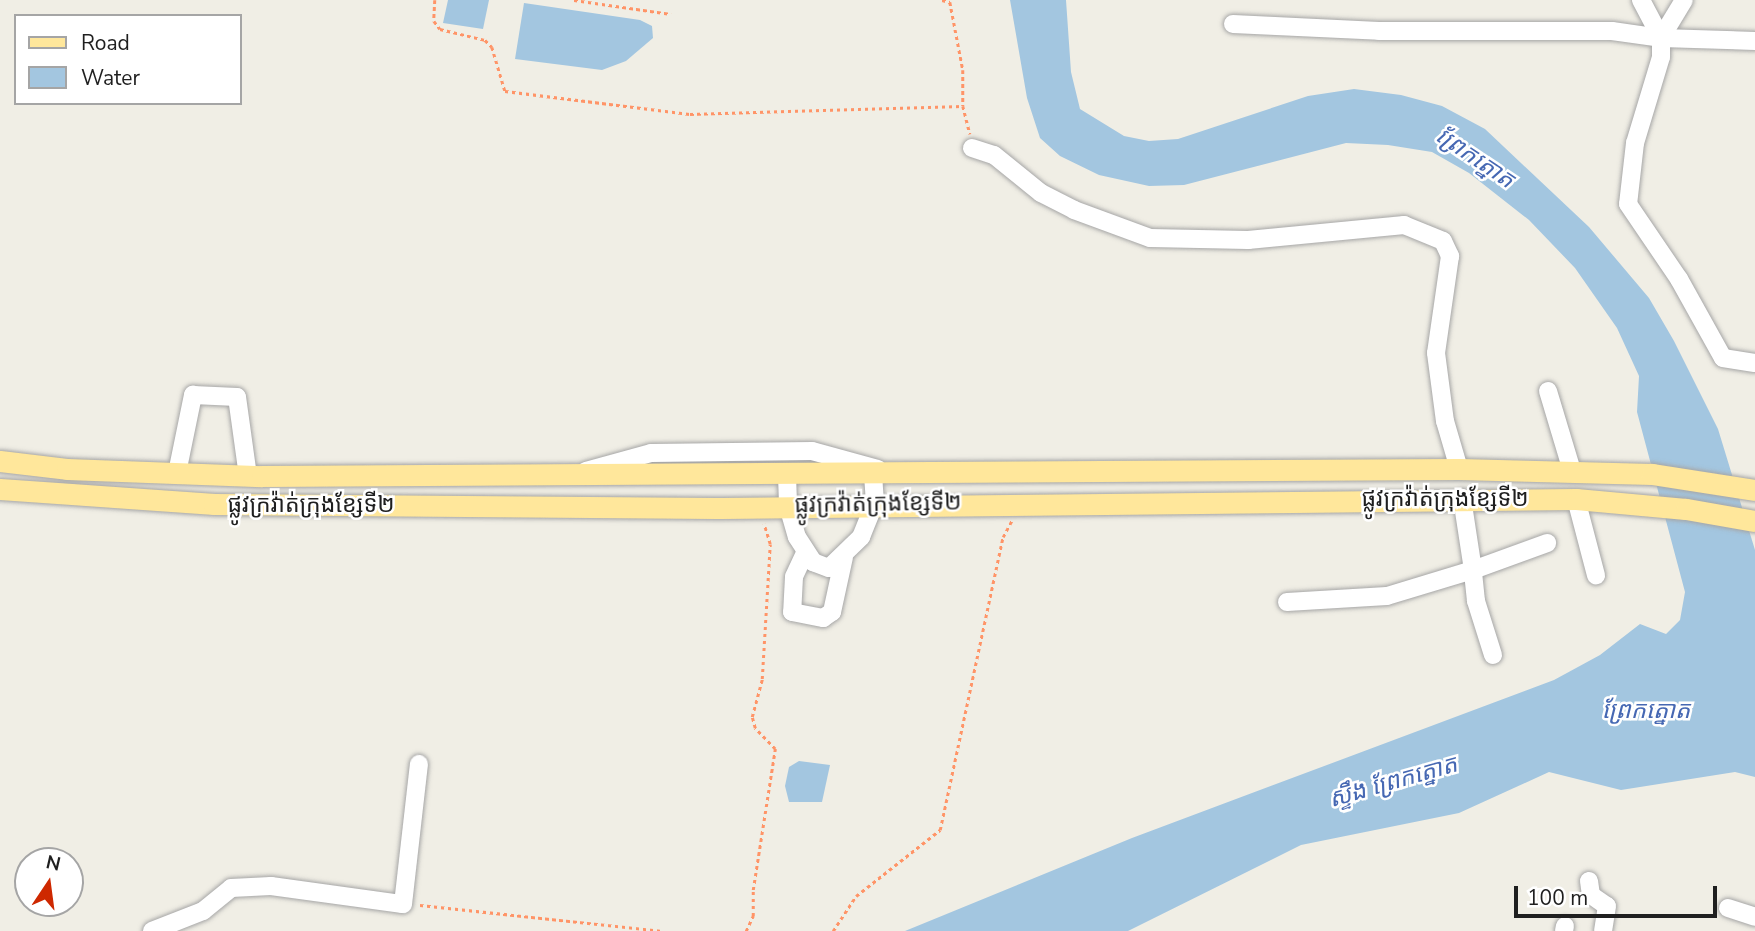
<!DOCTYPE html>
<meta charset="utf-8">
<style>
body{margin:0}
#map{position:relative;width:1755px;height:931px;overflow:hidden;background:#f0eee5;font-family:"Nunito Sans","Noto Sans Khmer",sans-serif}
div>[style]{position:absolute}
.water>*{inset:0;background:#a3c6e0}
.path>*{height:2.5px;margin-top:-1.25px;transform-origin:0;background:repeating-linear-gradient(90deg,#ff9467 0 3.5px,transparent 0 7px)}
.roads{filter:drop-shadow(0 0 2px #a6a6a6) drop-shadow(0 0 2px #a6a6a6)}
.minor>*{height:18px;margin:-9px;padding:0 9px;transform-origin:9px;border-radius:9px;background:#fff}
.major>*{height:21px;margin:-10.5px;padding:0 10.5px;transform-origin:10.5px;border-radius:10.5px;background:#ffe79b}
span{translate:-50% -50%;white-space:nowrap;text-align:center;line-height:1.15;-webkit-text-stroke:5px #fff;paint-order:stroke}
.street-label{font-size:23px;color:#1f1f1f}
.water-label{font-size:24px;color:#4668b3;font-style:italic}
.legend{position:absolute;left:14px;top:14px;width:228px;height:91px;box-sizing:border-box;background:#fff;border:2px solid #a5a5a5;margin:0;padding:9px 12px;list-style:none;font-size:21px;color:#1f1f1f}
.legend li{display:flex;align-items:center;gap:14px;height:35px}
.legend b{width:35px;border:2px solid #a5a5a5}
.north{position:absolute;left:14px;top:847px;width:70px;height:70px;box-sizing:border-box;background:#fff;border:2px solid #a5a5a5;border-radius:50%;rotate:13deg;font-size:19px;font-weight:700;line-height:28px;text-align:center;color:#1f1f1f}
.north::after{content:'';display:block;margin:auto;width:24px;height:32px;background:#ce2800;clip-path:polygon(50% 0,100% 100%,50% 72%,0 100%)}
.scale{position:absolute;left:1514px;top:886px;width:203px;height:32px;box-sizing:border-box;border:4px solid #1f1f1f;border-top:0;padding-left:9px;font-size:21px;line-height:24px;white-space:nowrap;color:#1f1f1f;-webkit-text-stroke:5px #fff;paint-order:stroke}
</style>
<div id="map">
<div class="water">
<i style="clip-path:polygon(448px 0,489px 0,483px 29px,443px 23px)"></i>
<i style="clip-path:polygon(1010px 0,1066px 0,1071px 72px,1080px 109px,1124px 136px,1149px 141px,1178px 139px,1308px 96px,1354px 89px,1401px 95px,1442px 106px,1485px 129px,1589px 227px,1649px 298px,1674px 341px,1718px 429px,1755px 550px,1755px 777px,1735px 772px,1621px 790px,1549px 772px,1459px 813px,1301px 845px,1128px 931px,905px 931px,1132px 838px,1554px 680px,1600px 655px,1640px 624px,1666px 634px,1680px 620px,1685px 592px,1637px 412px,1639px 376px,1617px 328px,1575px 268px,1529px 220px,1469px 173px,1432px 152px,1388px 145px,1346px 143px,1184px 185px,1149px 186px,1099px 175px,1060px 156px,1040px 138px,1027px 98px)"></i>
<i style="clip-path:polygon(524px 3px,640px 20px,652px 26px,653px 38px,626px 61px,602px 70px,515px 59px)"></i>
<i style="clip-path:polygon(799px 761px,830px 765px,822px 802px,789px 802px,785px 786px,789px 767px)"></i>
</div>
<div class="path">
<i style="left:435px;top:0;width:21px;rotate:93deg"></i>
<i style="left:434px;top:21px;width:10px;rotate:53deg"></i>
<i style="left:440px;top:29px;width:46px;rotate:13.7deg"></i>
<i style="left:485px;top:40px;width:10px;rotate:45deg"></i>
<i style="left:492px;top:47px;width:46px;rotate:73.5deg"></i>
<i style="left:505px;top:91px;width:186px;rotate:7.1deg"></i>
<i style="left:690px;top:114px;width:273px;rotate:-1.7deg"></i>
<i style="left:963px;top:106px;width:29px;rotate:76deg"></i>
<i style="left:574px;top:0;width:98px;rotate:8.2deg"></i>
<i style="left:942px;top:0;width:8px;rotate:14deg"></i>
<i style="left:950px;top:2px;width:69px;rotate:79.2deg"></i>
<i style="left:963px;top:70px;width:36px;rotate:90deg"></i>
<i style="left:420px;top:905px;width:244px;rotate:6.1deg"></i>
<i style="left:746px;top:931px;width:17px;rotate:-65deg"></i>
<i style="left:753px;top:916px;width:26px;rotate:-90deg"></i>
<i style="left:753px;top:890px;width:143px;rotate:-81.1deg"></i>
<i style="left:775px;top:749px;width:29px;rotate:-134deg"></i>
<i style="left:755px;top:728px;width:11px;rotate:-105deg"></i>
<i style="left:752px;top:717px;width:39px;rotate:-75deg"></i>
<i style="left:762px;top:679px;width:135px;rotate:-86.6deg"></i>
<i style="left:770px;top:544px;width:21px;rotate:-107deg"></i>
<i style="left:833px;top:931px;width:42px;rotate:-56.7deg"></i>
<i style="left:856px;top:896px;width:107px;rotate:-38.2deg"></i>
<i style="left:940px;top:830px;width:300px;rotate:-77.9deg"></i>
<i style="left:1003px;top:537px;width:19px;rotate:-62deg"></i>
</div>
<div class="roads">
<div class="minor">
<i style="left:1641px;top:0;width:43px;rotate:62.2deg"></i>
<i style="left:1661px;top:38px;width:19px;rotate:90deg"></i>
<i style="left:1661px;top:57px;width:90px;rotate:106.8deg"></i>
<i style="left:1635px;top:143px;width:61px;rotate:96.5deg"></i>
<i style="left:1628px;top:204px;width:91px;rotate:55.8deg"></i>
<i style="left:1679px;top:279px;width:90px;rotate:60.9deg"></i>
<i style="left:1723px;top:358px;width:32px;rotate:9deg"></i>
<i style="left:1233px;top:24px;width:146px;rotate:2.7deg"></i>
<i style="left:1379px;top:31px;width:233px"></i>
<i style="left:1612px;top:31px;width:49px;rotate:8.1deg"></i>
<i style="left:1661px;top:38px;width:94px;rotate:1.8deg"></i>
<i style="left:1661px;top:38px;width:44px;rotate:-58.8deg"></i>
<i style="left:972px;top:148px;width:23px;rotate:18deg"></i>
<i style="left:994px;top:155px;width:60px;rotate:39deg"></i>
<i style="left:1041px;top:193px;width:37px;rotate:27deg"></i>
<i style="left:1074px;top:210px;width:81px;rotate:20.2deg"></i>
<i style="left:1150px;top:238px;width:98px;rotate:1.2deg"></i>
<i style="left:1248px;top:240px;width:157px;rotate:-5.5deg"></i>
<i style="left:1404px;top:225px;width:42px;rotate:22.3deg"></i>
<i style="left:1443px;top:241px;width:17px;rotate:65deg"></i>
<i style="left:1450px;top:256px;width:98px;rotate:98.2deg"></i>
<i style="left:1436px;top:353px;width:69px;rotate:82.5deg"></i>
<i style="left:1445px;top:421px;width:50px;rotate:73.7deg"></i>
<i style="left:1548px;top:391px;width:84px;rotate:73.3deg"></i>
<i style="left:586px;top:471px;width:67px;rotate:-15.5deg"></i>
<i style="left:651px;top:453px;width:161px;rotate:-0.7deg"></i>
<i style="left:812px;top:451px;width:68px;rotate:15.3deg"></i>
<i style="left:177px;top:473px;width:80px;rotate:-78.4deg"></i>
<i style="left:193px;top:395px;width:44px;rotate:2.6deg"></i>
<i style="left:237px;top:397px;width:80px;rotate:82.1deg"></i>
<i style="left:787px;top:475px;width:31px;rotate:88deg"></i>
<i style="left:788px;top:506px;width:32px;rotate:74deg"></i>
<i style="left:797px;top:537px;width:30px;rotate:57deg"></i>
<i style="left:813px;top:562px;width:17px;rotate:21deg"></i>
<i style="left:829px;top:568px;width:45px;rotate:-44.1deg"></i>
<i style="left:861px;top:537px;width:37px;rotate:-68deg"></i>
<i style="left:875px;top:503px;width:30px;rotate:-94deg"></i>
<i style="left:1576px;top:499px;width:79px;rotate:75.3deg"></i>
<i style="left:805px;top:553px;width:26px;rotate:115deg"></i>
<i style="left:794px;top:577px;width:35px;rotate:93deg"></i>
<i style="left:792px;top:612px;width:32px;rotate:11deg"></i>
<i style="left:823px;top:618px;width:11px;rotate:-34deg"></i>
<i style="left:832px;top:612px;width:56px;rotate:-77.7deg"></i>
<i style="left:1287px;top:602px;width:100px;rotate:-3.4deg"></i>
<i style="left:1387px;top:596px;width:90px;rotate:-16.8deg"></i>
<i style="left:1473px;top:570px;width:73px;rotate:-98.7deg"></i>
<i style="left:1493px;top:655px;width:57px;rotate:-107.5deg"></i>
<i style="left:1476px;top:601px;width:31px;rotate:-96deg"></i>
<i style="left:1473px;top:570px;width:79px;rotate:-20deg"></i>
<i style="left:1589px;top:881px;width:14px;rotate:82deg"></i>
<i style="left:1591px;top:895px;width:19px;rotate:35deg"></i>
<i style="left:1607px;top:906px;width:25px;rotate:99deg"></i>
<i style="left:1728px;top:908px;width:28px;rotate:18deg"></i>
<i style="left:152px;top:931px;width:55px;rotate:-21.4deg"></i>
<i style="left:203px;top:911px;width:36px;rotate:-39deg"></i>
<i style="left:231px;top:888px;width:40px;rotate:-2.9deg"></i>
<i style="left:271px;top:886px;width:133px;rotate:7.8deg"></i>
<i style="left:403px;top:904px;width:141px;rotate:-83.5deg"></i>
<i style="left:1564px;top:931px;width:5px;rotate:-79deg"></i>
</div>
<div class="major">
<i style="left:0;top:461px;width:67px;rotate:6.8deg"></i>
<i style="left:67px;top:469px;width:195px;rotate:2.1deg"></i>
<i style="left:262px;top:476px;width:1197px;rotate:-0.34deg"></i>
<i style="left:1459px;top:469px;width:193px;rotate:1.5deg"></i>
<i style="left:1652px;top:474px;width:104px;rotate:8.8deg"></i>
<i style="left:0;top:489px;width:215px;rotate:4deg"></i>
<i style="left:214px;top:504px;width:508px;rotate:0.45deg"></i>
<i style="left:722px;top:508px;width:854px;rotate:-0.6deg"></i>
<i style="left:1576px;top:499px;width:110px;rotate:5.2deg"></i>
<i style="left:1686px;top:509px;width:70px;rotate:9.9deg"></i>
</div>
</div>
<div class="street-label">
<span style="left:1445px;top:499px">ផ្លូវក្រវ៉ាត់ក្រុងខ្សែទី២</span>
<span style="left:878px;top:504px;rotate:-1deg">ផ្លូវក្រវ៉ាត់ក្រុងខ្សែទី២</span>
<span style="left:311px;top:505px">ផ្លូវក្រវ៉ាត់ក្រុងខ្សែទី២</span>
</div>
<div class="water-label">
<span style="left:1475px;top:158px;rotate:34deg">ព្រែកត្នោត</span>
<span style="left:1646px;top:711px">ព្រែកត្នោត</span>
<span style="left:1393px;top:782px;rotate:-16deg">ស្ទឹង ព្រែកត្នោត</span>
</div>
<ul class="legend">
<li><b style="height:9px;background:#ffe79b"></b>Road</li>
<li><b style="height:19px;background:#a3c6e0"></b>Water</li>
</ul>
<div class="north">N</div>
<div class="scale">100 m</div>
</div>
